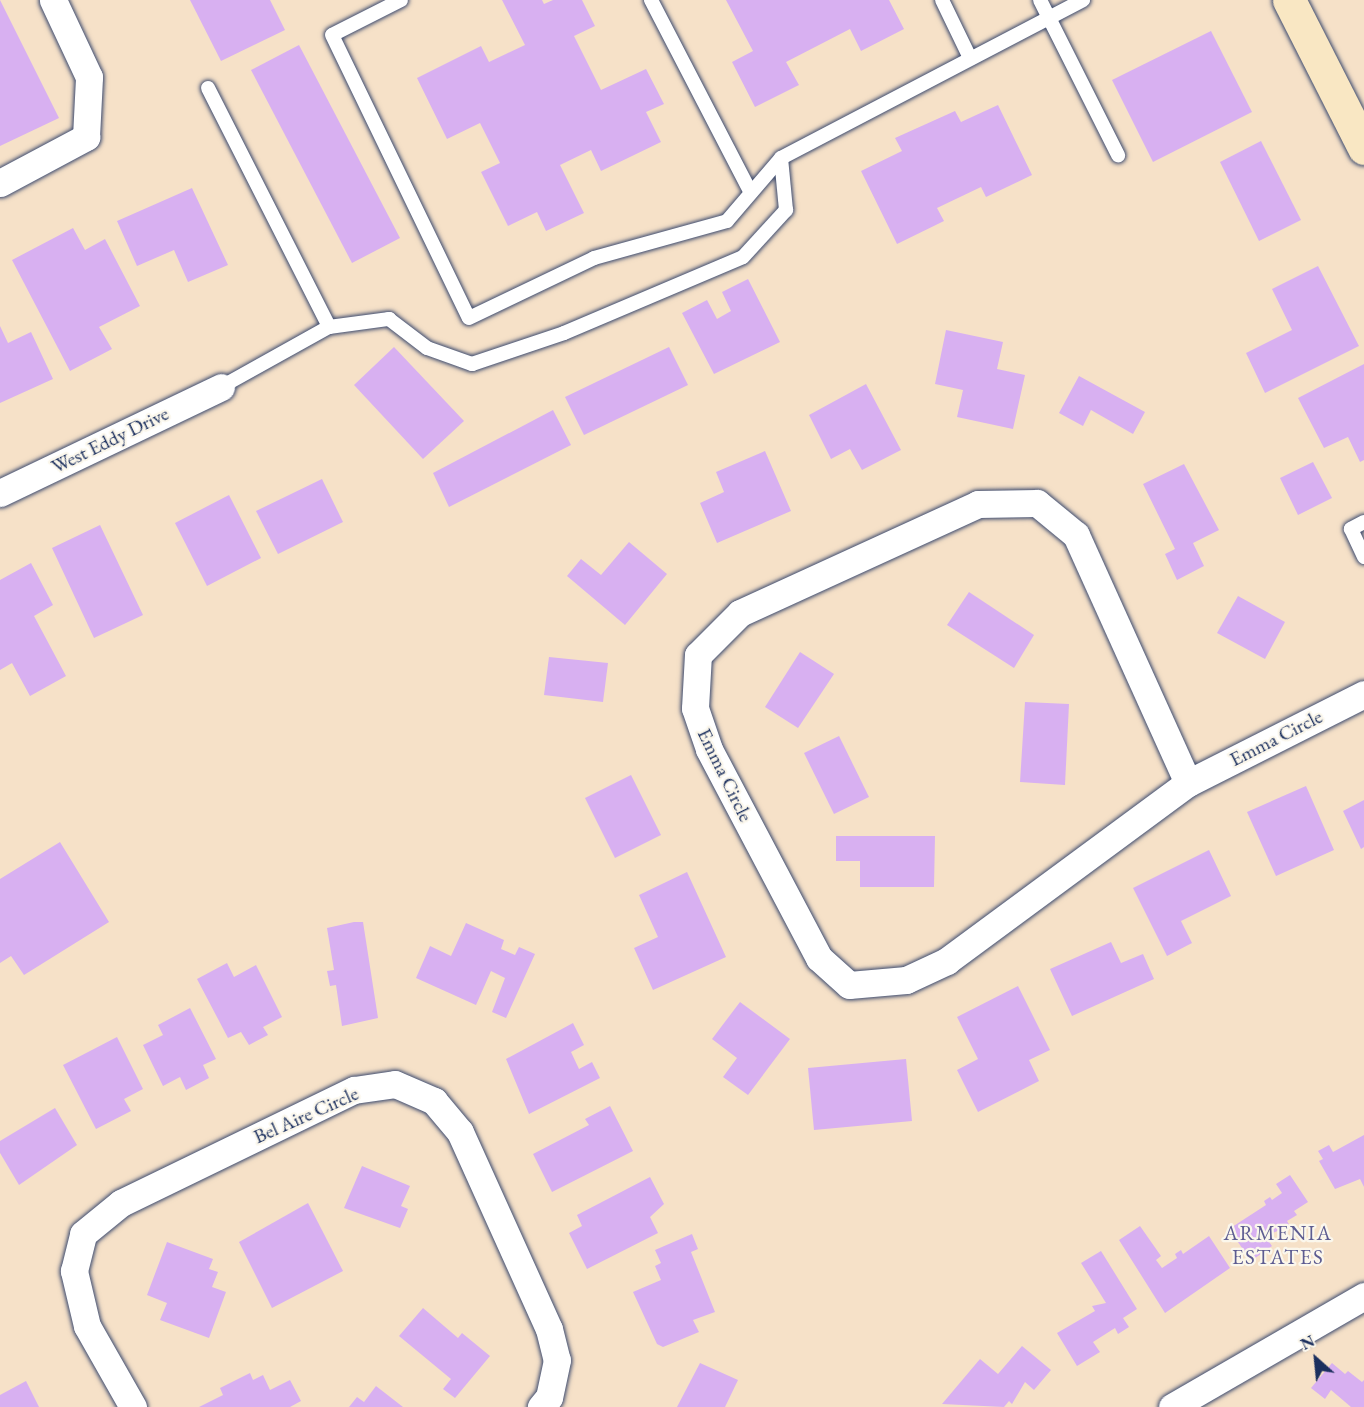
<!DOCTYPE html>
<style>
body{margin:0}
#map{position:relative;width:1364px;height:1407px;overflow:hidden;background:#f6e1c8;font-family:"EB Garamond",serif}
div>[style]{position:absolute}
.building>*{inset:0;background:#d8b0f1}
.roads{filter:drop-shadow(0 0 2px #3c4a6e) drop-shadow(0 0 2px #3c4a6e)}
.service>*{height:14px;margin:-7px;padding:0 7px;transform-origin:7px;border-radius:7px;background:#fff}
.minor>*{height:27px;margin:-13.5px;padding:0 13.5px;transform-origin:13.5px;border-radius:13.5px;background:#fff}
.secondary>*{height:33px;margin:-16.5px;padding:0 16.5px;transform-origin:16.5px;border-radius:16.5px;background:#f9e7c3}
span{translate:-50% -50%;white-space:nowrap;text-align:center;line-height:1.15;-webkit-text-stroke:4.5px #fbf7ec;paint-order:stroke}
.street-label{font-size:20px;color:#1b2f5e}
.neighbourhood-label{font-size:21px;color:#5d5c91;letter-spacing:1.5px}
.north{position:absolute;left:1286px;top:1329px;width:60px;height:60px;-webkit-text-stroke:4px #fbf7ec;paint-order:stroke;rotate:333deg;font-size:16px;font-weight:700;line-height:24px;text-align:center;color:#1b2f5e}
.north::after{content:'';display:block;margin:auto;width:21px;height:27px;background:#1b2f5e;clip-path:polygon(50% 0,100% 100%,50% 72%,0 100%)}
</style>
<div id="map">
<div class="building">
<i style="clip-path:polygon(0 0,59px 118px,0 146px)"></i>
<i style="clip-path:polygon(190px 0,270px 0,285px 30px,221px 61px)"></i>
<i style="clip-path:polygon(502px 0,542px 0,544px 4px,553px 0,582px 0,595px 26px,574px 36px,601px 90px,646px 69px,664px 104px,646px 112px,661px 142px,601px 171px,591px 150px,560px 165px,584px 213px,546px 231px,537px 212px,508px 226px,481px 172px,500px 163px,480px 123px,447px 139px,417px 78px,481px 46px,489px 62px,525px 45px)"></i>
<i style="clip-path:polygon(726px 0,889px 0,904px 29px,861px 51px,850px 29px,786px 62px,799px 85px,755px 107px,732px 62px,753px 51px)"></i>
<i style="clip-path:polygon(1211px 31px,1252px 112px,1153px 162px,1112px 80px)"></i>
<i style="clip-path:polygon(299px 45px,400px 238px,352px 263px,251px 70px)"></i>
<i style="clip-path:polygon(998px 105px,1032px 175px,986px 197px,981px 187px,937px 208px,944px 221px,897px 244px,861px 171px,902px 151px,895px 138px,955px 111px,961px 122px)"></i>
<i style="clip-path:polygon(1261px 141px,1301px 220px,1259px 241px,1220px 162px)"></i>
<i style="clip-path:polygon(192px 188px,228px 265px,188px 282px,174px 250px,137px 266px,117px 221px)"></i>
<i style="clip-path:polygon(73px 228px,85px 250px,105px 239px,140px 306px,99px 327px,112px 349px,70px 371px,12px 260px)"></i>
<i style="clip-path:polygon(1318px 266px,1359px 346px,1265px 393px,1246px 353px,1292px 330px,1272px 289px)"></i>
<i style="clip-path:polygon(748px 279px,780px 342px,714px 374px,682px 313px,707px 300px,717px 319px,731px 311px,722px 292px)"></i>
<i style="clip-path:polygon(0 326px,8px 343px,31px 332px,53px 379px,0 403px)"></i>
<i style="clip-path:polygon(946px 330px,1003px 342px,997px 369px,1025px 375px,1013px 429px,957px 417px,963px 390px,935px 384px)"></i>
<i style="clip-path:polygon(394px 347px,464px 421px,423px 459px,354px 385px)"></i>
<i style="clip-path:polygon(669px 347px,688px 385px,584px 435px,565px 397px)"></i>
<i style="clip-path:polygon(1364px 364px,1364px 460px,1360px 462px,1348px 437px,1324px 448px,1298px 398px)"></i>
<i style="clip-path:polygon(1079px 376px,1145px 412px,1133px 434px,1091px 410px,1083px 426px,1059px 413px)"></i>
<i style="clip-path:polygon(866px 384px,901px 450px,862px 470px,850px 449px,831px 459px,809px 415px)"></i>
<i style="clip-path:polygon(553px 410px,571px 445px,449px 507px,433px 473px)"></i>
<i style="clip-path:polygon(765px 451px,791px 511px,717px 543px,700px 503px,724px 492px,716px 472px)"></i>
<i style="clip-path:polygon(1313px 462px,1332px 498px,1298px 515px,1280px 478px)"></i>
<i style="clip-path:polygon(1184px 464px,1219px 530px,1193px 543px,1204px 566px,1177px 580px,1165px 554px,1175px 549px,1143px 484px)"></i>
<i style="clip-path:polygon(322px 479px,343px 522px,278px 554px,256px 511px)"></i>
<i style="clip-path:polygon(229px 495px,261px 558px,207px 586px,175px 523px)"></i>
<i style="clip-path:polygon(100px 525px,143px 615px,94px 638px,52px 548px)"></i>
<i style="clip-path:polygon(629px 542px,667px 574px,625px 625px,567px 576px,581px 559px,601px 575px)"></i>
<i style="clip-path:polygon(31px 563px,53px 605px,34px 616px,66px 676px,30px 696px,12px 663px,0 670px,0 580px)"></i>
<i style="clip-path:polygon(969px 592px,1034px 635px,1014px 668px,947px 625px)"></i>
<i style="clip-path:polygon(1238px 596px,1285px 622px,1265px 659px,1217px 633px)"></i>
<i style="clip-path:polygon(800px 652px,834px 674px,798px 728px,765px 707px)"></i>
<i style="clip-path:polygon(549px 657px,608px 663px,603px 702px,544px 695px)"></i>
<i style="clip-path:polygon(1025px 702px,1069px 704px,1065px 785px,1020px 782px)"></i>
<i style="clip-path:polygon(839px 736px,869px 797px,834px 814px,804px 753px)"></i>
<i style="clip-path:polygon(631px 775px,661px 835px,615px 858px,585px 798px)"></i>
<i style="clip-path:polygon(1306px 786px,1334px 850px,1276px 876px,1247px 812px)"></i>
<i style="clip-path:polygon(1364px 800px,1364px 847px,1361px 849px,1343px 811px)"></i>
<i style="clip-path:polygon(836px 836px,935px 836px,934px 887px,860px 887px,860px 861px,836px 861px)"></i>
<i style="clip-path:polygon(60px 842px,109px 922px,24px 975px,11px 956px,0 963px,0 879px)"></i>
<i style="clip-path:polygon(1209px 850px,1231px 896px,1181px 921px,1192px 943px,1167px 956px,1133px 888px)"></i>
<i style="clip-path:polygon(687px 872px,726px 957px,653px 990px,634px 948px,658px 937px,639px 895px)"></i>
<i style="clip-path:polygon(354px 922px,363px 922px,378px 1018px,342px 1026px,336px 985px,330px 986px,327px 971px,334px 970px,327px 928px)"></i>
<i style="clip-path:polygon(466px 923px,504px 940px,501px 949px,515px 955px,519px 947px,535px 954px,506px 1018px,492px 1012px,505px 978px,491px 971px,476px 1005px,416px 978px,430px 946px,451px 956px)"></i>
<i style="clip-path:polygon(1111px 942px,1121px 963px,1143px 954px,1154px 979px,1072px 1016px,1050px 969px)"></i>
<i style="clip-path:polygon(227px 963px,234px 977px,256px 965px,282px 1017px,263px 1027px,268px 1035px,249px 1045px,241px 1032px,228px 1038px,197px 979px)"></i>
<i style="clip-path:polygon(1018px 986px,1050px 1050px,1029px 1060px,1039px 1081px,978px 1112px,957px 1070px,978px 1059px,957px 1017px)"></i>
<i style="clip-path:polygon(740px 1002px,790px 1039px,748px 1095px,723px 1077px,737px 1058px,712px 1039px)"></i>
<i style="clip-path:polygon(190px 1008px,216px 1059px,203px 1065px,209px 1078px,186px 1090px,180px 1077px,163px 1086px,143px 1045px,163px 1035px,158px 1025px)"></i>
<i style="clip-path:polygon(573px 1023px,584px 1045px,571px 1052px,579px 1069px,592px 1062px,600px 1078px,529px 1114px,506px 1059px)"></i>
<i style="clip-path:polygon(117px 1037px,143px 1089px,124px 1099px,131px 1111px,96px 1129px,63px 1065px)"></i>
<i style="clip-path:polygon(906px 1059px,912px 1121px,814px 1130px,808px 1068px)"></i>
<i style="clip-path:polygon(610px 1106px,633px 1151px,552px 1192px,533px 1154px,589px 1125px,585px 1119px)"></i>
<i style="clip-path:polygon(55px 1108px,77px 1145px,19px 1185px,0 1153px,0 1141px)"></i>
<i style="clip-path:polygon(1364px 1135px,1364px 1187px,1360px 1179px,1335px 1189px,1319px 1161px,1323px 1159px,1318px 1151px,1329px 1145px,1333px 1152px)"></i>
<i style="clip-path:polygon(362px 1166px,410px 1186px,401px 1206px,408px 1209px,400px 1228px,344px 1208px)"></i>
<i style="clip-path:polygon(1290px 1175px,1308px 1202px,1294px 1211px,1297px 1215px,1287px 1221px,1290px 1226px,1265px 1236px,1272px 1246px,1251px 1261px,1229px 1229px,1266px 1205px,1264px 1201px,1270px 1197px,1272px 1200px,1282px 1193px,1276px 1184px)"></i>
<i style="clip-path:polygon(650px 1177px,664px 1204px,650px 1217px,658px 1233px,587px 1269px,569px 1233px,582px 1226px,577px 1215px)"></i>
<i style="clip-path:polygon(308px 1203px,343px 1271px,272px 1308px,239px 1242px)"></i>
<i style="clip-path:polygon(1140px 1226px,1161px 1256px,1156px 1260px,1162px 1268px,1177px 1258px,1175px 1254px,1181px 1250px,1183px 1254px,1209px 1236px,1230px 1268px,1165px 1313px,1119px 1240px)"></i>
<i style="clip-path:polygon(692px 1234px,698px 1249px,691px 1252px,715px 1312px,693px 1320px,699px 1332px,663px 1347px,657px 1344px,633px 1292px,661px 1280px,655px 1266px,661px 1263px,655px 1250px)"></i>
<i style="clip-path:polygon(167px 1242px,213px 1259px,209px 1269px,218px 1272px,212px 1287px,226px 1292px,209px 1338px,160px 1320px,167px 1303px,147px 1295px)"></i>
<i style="clip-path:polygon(1101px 1251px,1137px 1309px,1123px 1318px,1129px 1327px,1118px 1334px,1115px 1328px,1093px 1342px,1100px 1352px,1077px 1366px,1057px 1333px,1095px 1311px,1092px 1306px,1106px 1303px,1081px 1263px)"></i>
<i style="clip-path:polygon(423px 1308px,458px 1338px,462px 1333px,490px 1356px,455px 1398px,443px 1389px,451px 1379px,399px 1336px)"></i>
<i style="clip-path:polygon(1022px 1346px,1051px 1370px,1034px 1390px,1025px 1382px,1012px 1404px,1009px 1401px,1004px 1407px,942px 1404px,980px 1359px,998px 1374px)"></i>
<i style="clip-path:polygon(700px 1363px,738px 1380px,725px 1407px,677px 1407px)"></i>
<i style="clip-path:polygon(1332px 1363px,1345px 1374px,1348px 1371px,1362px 1382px,1364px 1380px,1364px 1407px,1351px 1407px,1331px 1390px,1325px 1399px,1311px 1388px)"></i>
<i style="clip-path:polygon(250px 1373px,253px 1380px,263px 1375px,270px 1390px,290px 1380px,301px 1401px,290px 1407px,199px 1407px,223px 1395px,220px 1388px)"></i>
<i style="clip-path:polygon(26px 1381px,39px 1407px,0 1407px,0 1395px)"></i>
<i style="clip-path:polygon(376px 1386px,403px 1407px,349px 1407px,357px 1397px,364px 1402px)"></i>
</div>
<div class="roads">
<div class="service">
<i style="left:401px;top:0;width:77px;rotate:153.1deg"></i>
<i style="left:332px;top:35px;width:314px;rotate:64.2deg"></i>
<i style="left:469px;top:318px;width:139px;rotate:-25.6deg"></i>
<i style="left:594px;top:258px;width:138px;rotate:-15.5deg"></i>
<i style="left:727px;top:221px;width:83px;rotate:-49.4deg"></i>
<i style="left:781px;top:158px;width:341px;rotate:-27.6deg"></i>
<i style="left:651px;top:0;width:217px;rotate:62.6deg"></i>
<i style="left:942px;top:0;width:64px;rotate:64.2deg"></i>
<i style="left:1040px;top:0;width:174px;rotate:63.3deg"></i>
<i style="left:208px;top:88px;width:268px;rotate:63.1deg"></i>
<i style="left:221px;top:387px;width:124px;rotate:-29.1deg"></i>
<i style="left:329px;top:327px;width:61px;rotate:-7.6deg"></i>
<i style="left:389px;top:319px;width:48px;rotate:37.3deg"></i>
<i style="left:427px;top:348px;width:48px;rotate:19.6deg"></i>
<i style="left:472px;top:364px;width:97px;rotate:-18.6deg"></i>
<i style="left:564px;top:333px;width:194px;rotate:-23deg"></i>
<i style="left:743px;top:257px;width:64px;rotate:-47.5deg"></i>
<i style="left:786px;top:210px;width:52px;rotate:-95.5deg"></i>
<i style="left:1364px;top:522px;width:15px;rotate:152deg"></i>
<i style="left:1351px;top:529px;width:31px;rotate:65deg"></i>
</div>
<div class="minor">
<i style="left:0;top:183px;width:98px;rotate:-28.1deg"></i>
<i style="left:86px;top:137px;width:60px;rotate:-87.1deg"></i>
<i style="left:89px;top:77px;width:85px;rotate:-115.1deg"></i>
<i style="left:0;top:493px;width:245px;rotate:-25.6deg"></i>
<i style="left:1037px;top:503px;width:50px;rotate:39.4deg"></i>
<i style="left:1076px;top:535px;width:272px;rotate:65.7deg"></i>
<i style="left:1188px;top:783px;width:300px;rotate:143.6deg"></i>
<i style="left:947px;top:961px;width:45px;rotate:155.1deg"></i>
<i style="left:906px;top:980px;width:57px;rotate:175deg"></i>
<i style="left:849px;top:985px;width:40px;rotate:-138deg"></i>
<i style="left:819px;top:958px;width:236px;rotate:-117.8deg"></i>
<i style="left:709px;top:749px;width:43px;rotate:-108.9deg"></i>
<i style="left:695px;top:708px;width:53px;rotate:-86.8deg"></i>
<i style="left:698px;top:655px;width:59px;rotate:-45deg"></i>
<i style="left:740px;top:613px;width:262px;rotate:-24.6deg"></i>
<i style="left:978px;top:504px;width:59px;rotate:-1deg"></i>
<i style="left:1188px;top:783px;width:197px;rotate:-26.8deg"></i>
<i style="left:133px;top:1407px;width:93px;rotate:-119.6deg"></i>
<i style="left:87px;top:1326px;width:57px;rotate:-103.3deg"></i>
<i style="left:74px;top:1271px;width:38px;rotate:-76deg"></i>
<i style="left:83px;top:1234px;width:49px;rotate:-39.2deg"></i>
<i style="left:121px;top:1203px;width:259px;rotate:-25.9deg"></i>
<i style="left:354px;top:1090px;width:41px;rotate:-8.3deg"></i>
<i style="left:395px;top:1084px;width:43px;rotate:23.6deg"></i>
<i style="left:434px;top:1101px;width:40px;rotate:50deg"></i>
<i style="left:460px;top:1132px;width:216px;rotate:65.7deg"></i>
<i style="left:549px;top:1329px;width:32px;rotate:76deg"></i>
<i style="left:557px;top:1360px;width:38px;rotate:102deg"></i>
<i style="left:549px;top:1397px;width:13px;rotate:129deg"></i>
<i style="left:1172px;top:1407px;width:222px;rotate:-30deg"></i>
</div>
<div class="secondary">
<i style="left:1289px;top:0;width:166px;rotate:63.1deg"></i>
</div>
</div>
<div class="street-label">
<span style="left:110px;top:440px;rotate:-26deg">West Eddy Drive</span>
<span style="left:1276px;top:738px;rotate:-27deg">Emma Circle</span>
<span style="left:725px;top:775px;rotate:64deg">Emma Circle</span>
<span style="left:306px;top:1115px;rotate:-24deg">Bel Aire Circle</span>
</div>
<div class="neighbourhood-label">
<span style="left:1278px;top:1245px">ARMENIA<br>ESTATES</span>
</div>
<div class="north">N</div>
</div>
